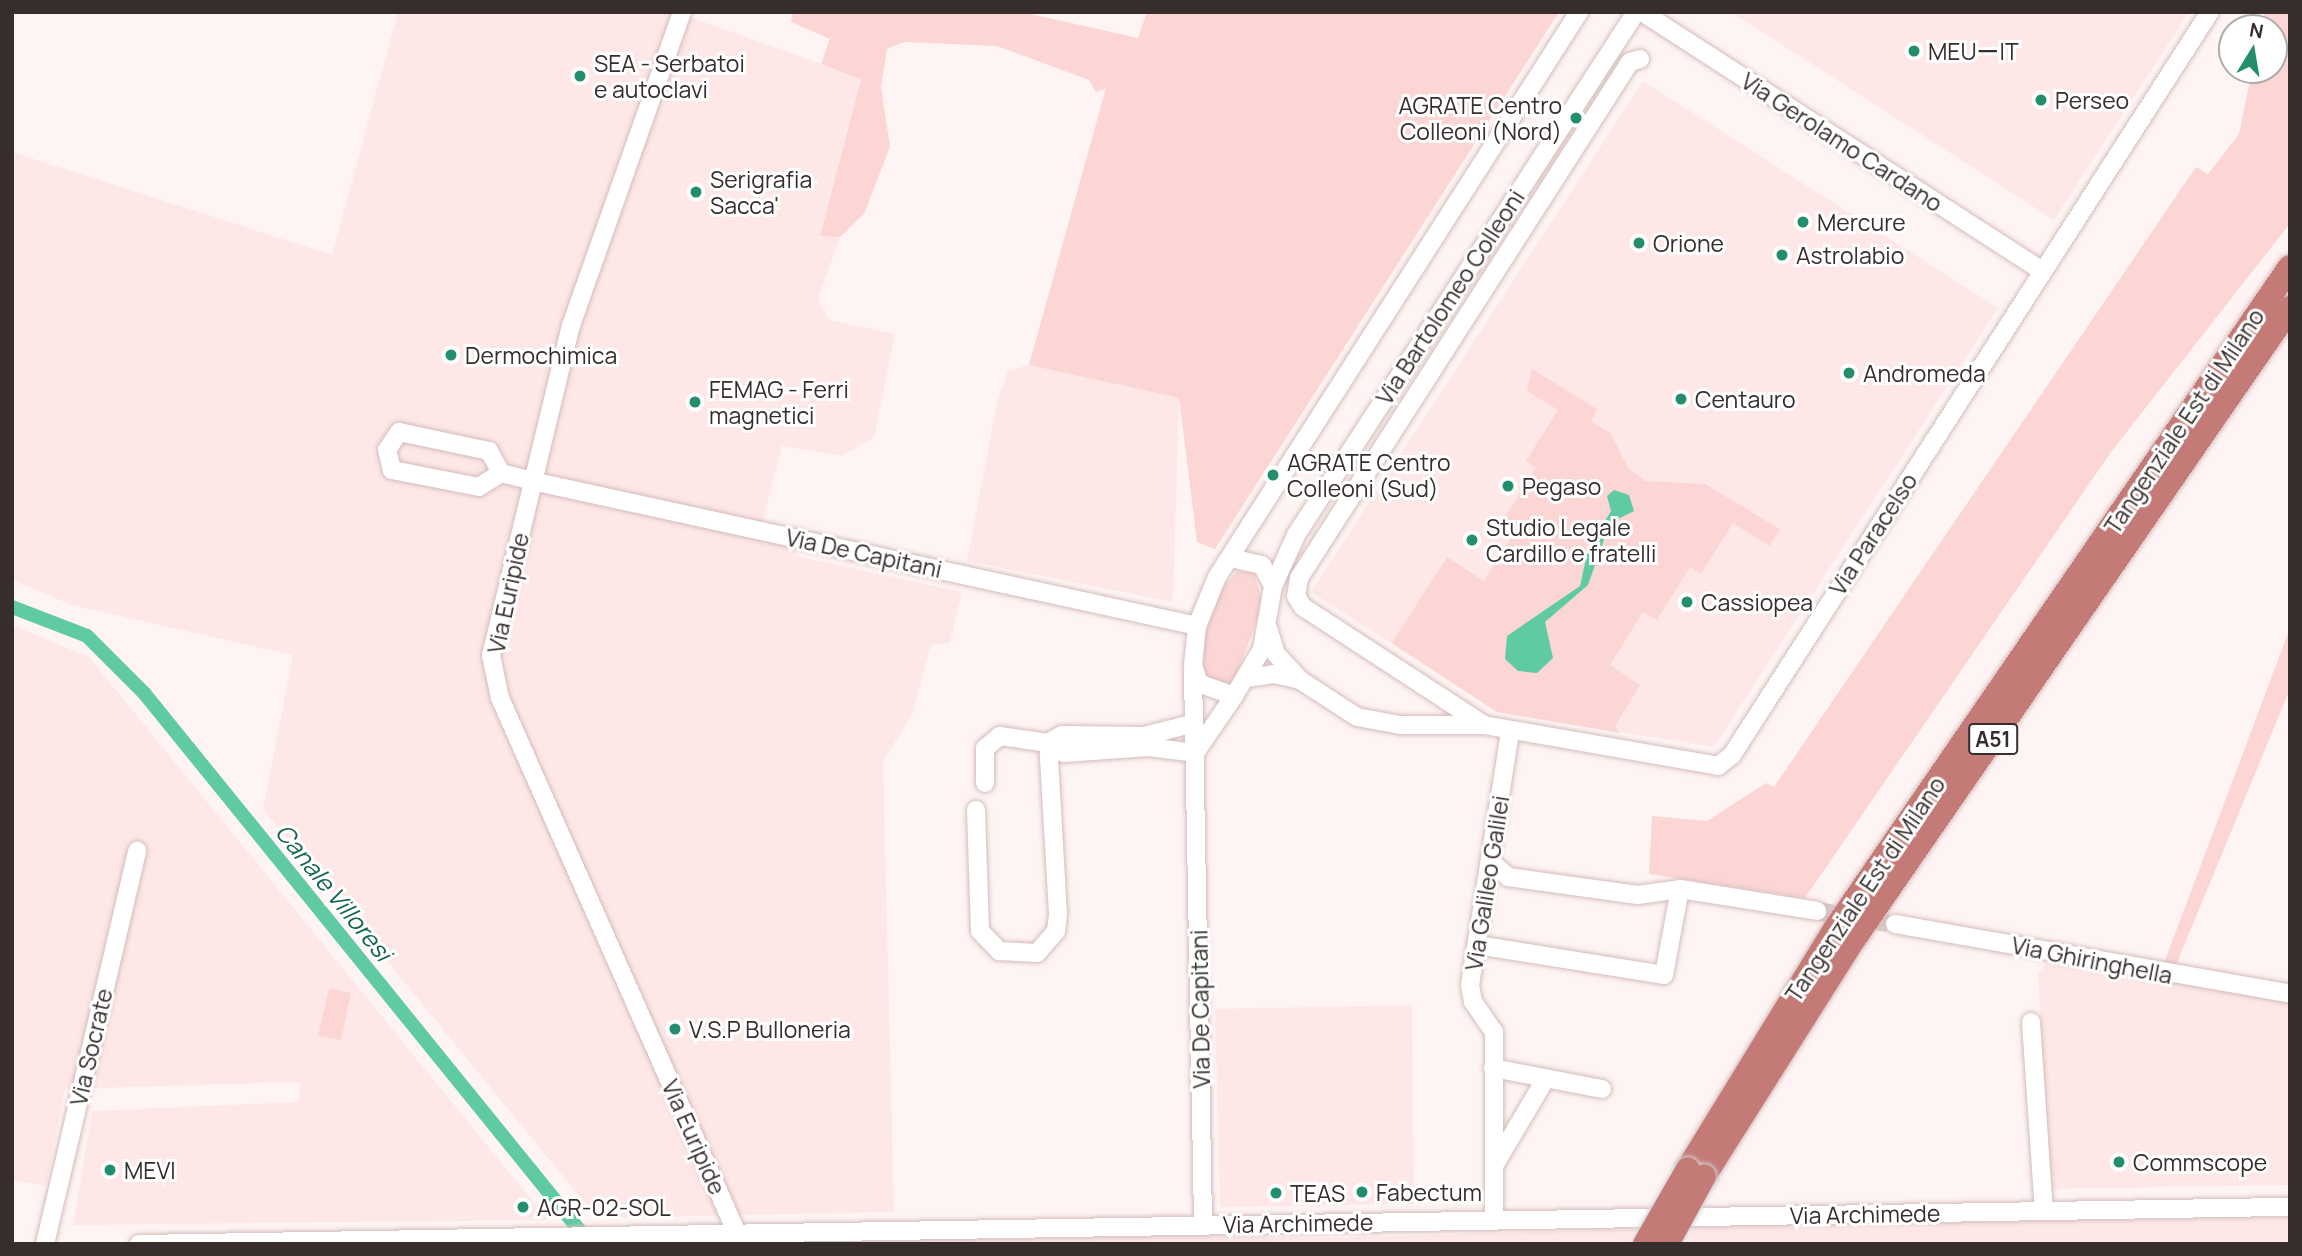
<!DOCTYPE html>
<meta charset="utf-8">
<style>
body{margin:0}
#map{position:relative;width:2302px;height:1256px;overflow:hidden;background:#fef4f3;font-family:Manrope,"Noto Sans JP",sans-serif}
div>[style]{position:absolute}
.built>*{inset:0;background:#fde8e7}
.green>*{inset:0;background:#fbd6d4}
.water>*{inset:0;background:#60cba3}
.canal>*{height:14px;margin:-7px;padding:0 7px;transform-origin:7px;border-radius:7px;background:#60cba3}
.minor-tunnel>*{height:18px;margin-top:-9px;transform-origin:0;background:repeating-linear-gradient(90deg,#d6cccb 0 18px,transparent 0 27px)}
.roads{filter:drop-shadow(0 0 2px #d4bcbb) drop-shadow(0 0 2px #d4bcbb)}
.minor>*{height:18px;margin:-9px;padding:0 9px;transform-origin:9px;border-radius:9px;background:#fff}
.highway>*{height:24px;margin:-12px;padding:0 12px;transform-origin:12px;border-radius:12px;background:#c47b78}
.bridges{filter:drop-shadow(0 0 2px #d3d1d1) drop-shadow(0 0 2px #d3d1d1)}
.highway-bridge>*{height:24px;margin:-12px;padding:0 12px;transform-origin:12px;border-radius:12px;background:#c47b78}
.dots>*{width:19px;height:19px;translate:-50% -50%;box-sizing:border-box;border:4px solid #fff;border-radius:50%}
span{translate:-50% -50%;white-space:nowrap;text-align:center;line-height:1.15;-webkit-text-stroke:6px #fff;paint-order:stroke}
.shield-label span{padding:2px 5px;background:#fff;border:2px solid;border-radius:5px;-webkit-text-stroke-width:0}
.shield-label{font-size:21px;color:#362d2c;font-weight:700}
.poi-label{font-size:23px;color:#362d2c}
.left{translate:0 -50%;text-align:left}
.right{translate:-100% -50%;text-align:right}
.street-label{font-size:23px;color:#362d2c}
.water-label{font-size:24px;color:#12654c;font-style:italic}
.frame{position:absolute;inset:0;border:14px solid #362d2c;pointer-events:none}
.north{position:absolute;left:2218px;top:14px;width:70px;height:70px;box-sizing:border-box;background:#fff;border:2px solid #afabab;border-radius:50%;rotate:11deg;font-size:19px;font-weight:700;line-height:28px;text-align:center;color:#362d2c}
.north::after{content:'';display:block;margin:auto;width:24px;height:32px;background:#238e6c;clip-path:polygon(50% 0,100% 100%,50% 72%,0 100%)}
</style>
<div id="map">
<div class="built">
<i style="clip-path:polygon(398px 12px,675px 12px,861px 78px,820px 235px,840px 237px,818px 299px,829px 320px,895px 334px,874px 437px,842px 456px,782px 446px,763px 521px,804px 531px,796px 556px,962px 592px,950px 643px,931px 645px,912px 715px,883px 761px,894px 1212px,597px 1218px,263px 809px,293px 655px,72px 605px,12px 580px,12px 152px,332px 255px)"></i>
<i style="clip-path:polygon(1731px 12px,2189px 12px,2054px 220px)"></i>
<i style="clip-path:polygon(1643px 81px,1998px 308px,1714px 747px,1497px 712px,1311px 592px)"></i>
<i style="clip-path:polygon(1029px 365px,1179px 398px,1173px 602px,967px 561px,997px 403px,1008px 371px)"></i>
<i style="clip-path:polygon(12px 625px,89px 657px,548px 1220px,73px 1225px,92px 1111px,298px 1102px,300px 1082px,65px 1089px,46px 1186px,12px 1180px)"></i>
<i style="clip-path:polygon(2050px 961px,2290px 1000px,2290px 1185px,2051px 1189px,2038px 973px)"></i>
<i style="clip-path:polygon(1412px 1005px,1414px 1204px,1220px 1207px,1215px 1009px)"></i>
<i style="clip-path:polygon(2290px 1217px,2290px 1244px,1686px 1244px,1695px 1226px)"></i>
<i style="clip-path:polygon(1635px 1229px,1627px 1244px,684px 1244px,1077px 1235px,1326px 1238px)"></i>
</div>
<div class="green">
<i style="clip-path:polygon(793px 12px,1022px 12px,1138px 38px,1147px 12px,1559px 12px,1215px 549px,1197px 542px,1179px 398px,1029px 365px,1106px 88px,1096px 92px,1089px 80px,997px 46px,904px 42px,887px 49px,881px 87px,890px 147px,864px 214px,840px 237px,820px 236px,861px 79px,821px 64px,830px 39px,791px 22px)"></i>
<i style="clip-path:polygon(2265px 12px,2290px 12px,2288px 226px,2111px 452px,1805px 898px,1649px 874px,1652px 816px,1707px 821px,1766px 783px,1774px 787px,2196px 167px,2208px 174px,2239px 134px,2252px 70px,2274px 70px,2274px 28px,2261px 28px)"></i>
<i style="clip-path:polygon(1532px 369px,1597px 409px,1591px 421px,1610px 433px,1629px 469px,1645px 481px,1705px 484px,1780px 529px,1769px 546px,1733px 523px,1701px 574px,1690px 567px,1657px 620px,1643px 612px,1610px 665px,1640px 685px,1615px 726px,1620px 733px,1497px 712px,1392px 643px,1447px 557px,1484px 581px,1515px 531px,1502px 522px,1536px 468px,1526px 461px,1558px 410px,1527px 391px)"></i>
<i style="clip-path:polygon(1236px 572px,1254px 572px,1263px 604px,1233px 685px,1213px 687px,1200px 668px,1203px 640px,1221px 590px)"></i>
<i style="clip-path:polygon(2290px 628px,2290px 689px,2176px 965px,2164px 963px)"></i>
<i style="clip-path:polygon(329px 988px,351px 993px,341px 1040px,318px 1036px)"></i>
</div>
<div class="water">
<i style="clip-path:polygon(1614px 490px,1629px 495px,1634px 511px,1610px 523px,1588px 585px,1545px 622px,1553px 658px,1537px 673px,1518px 671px,1505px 659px,1507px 636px,1580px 586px,1588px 549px,1611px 511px,1607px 496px)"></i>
</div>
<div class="canal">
<i style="left:12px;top:607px;width:80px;rotate:21.1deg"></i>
<i style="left:87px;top:636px;width:81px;rotate:45deg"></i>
<i style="left:144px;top:693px;width:705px;rotate:50.98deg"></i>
</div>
<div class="minor-tunnel">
<i style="left:1817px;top:911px;width:79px;rotate:9.5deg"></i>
</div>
<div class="roads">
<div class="minor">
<i style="left:682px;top:12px;width:332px;rotate:109.5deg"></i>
<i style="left:571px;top:325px;width:340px;rotate:103.6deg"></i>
<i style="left:491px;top:655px;width:44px;rotate:78.2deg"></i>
<i style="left:500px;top:698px;width:583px;rotate:66.12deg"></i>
<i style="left:1642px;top:12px;width:477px;rotate:32.9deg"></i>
<i style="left:1640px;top:59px;width:10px;rotate:163deg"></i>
<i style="left:1630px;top:62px;width:613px;rotate:122.68deg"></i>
<i style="left:1299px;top:578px;width:18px;rotate:99deg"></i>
<i style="left:1296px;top:596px;width:13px;rotate:58deg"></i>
<i style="left:1303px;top:607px;width:216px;rotate:33.1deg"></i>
<i style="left:1484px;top:725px;width:238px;rotate:9.9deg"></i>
<i style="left:1718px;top:766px;width:18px;rotate:-38deg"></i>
<i style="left:1732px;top:755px;width:883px;rotate:-57.25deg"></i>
<i style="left:501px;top:473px;width:26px;rotate:148deg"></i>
<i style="left:479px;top:487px;width:89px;rotate:-168.9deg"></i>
<i style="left:392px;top:470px;width:21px;rotate:-104deg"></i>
<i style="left:387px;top:450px;width:22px;rotate:-56deg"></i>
<i style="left:399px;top:432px;width:92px;rotate:11.9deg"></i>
<i style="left:489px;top:451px;width:25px;rotate:61deg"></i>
<i style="left:501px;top:473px;width:32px;rotate:14deg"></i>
<i style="left:532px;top:481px;width:681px;rotate:12.3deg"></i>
<i style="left:1231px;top:558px;width:32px;rotate:13deg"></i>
<i style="left:1262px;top:565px;width:24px;rotate:62deg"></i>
<i style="left:1273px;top:586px;width:64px;rotate:99.9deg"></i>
<i style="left:1262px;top:649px;width:55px;rotate:120.8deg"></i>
<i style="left:1234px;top:696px;width:37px;rotate:-160deg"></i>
<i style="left:1199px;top:683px;width:18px;rotate:-109deg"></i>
<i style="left:1193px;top:666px;width:40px;rotate:-84.3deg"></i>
<i style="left:1197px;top:626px;width:53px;rotate:-67.8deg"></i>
<i style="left:1217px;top:577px;width:671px;rotate:-57.35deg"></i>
<i style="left:1273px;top:586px;width:56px;rotate:-65.7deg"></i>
<i style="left:1296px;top:535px;width:624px;rotate:-56.97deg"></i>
<i style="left:1268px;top:628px;width:27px;rotate:73deg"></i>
<i style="left:1276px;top:654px;width:35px;rotate:47deg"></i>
<i style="left:1300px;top:680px;width:68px;rotate:33deg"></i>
<i style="left:1357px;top:717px;width:44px;rotate:10.5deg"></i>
<i style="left:1400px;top:725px;width:84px"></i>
<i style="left:1193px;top:671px;width:553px;rotate:88.96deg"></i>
<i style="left:1246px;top:678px;width:28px;rotate:-8deg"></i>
<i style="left:1274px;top:674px;width:27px;rotate:13deg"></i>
<i style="left:1048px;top:743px;width:19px;rotate:32deg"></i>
<i style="left:1064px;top:753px;width:85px;rotate:-4deg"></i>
<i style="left:1149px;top:747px;width:46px;rotate:7.4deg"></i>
<i style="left:1048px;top:743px;width:16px;rotate:-30deg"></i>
<i style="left:1062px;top:735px;width:82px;rotate:0.7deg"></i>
<i style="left:1144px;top:736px;width:49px;rotate:-14.3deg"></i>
<i style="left:1195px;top:753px;width:69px;rotate:-55.6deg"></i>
<i style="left:976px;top:810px;width:121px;rotate:88.1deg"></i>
<i style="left:980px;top:931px;width:28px;rotate:46deg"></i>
<i style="left:999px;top:951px;width:38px;rotate:3deg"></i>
<i style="left:1037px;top:953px;width:29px;rotate:-49deg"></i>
<i style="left:1056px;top:931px;width:17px;rotate:-83deg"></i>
<i style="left:1058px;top:914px;width:171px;rotate:-93.3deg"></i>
<i style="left:1048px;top:743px;width:49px;rotate:-171.7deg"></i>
<i style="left:1000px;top:736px;width:19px;rotate:141deg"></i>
<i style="left:985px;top:748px;width:35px;rotate:90deg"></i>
<i style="left:1491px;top:862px;width:23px;rotate:41deg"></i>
<i style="left:1508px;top:877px;width:131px;rotate:7.9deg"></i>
<i style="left:1638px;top:895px;width:42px;rotate:-8.1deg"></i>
<i style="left:1680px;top:889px;width:139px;rotate:9.1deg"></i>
<i style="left:1895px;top:924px;width:401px;rotate:10deg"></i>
<i style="left:1477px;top:945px;width:189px;rotate:9.1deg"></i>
<i style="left:1664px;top:975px;width:87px;rotate:-79.5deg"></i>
<i style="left:2031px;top:1022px;width:189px;rotate:86.1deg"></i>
<i style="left:1493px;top:1068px;width:111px;rotate:10.9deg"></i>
<i style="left:1494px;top:1166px;width:102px;rotate:-59.4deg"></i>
<i style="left:1494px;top:1220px;width:188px;rotate:-90deg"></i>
<i style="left:1494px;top:1032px;width:37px;rotate:-125deg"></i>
<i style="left:1473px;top:1002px;width:17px;rotate:-100deg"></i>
<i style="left:1470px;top:985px;width:255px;rotate:-81deg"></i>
<i style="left:45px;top:1244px;width:404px;rotate:-76.8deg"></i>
<i style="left:139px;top:1244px;width:2151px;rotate:-0.99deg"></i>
</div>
<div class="highway">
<i style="left:1688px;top:1169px;width:281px;rotate:-58.5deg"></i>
<i style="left:1835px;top:929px;width:803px;rotate:-55.5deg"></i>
<i style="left:1704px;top:1176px;width:280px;rotate:-57.7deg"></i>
<i style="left:1854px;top:939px;width:767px;rotate:-55.36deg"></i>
</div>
</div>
<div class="bridges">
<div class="highway-bridge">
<i style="left:1645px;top:1244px;width:86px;rotate:-60.2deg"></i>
<i style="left:1667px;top:1244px;width:77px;rotate:-61.4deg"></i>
</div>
</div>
<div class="dots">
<i style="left:1914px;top:51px;background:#238e6c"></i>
<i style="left:580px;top:76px;background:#238e6c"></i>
<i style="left:2041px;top:100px;background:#238e6c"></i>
<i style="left:1576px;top:118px;background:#238e6c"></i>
<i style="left:696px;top:192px;background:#238e6c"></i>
<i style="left:1803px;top:222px;background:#238e6c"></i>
<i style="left:1639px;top:243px;background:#238e6c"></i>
<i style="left:1782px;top:255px;background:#238e6c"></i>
<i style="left:451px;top:355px;background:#238e6c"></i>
<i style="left:1849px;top:373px;background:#238e6c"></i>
<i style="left:1681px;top:399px;background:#238e6c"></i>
<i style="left:695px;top:402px;background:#238e6c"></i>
<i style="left:1273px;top:475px;background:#238e6c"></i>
<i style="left:1508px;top:486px;background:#238e6c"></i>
<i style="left:1472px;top:540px;background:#238e6c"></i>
<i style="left:1687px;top:602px;background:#238e6c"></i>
<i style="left:675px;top:1029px;background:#238e6c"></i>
<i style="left:2119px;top:1162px;background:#238e6c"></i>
<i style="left:110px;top:1170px;background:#238e6c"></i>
<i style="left:1362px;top:1192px;background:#238e6c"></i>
<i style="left:1276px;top:1193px;background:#238e6c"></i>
<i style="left:523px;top:1207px;background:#238e6c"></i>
</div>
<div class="shield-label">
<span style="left:1993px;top:739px">A51</span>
</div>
<div class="poi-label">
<span class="left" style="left:1928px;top:51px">MEUーIT</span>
<span class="left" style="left:594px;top:76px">SEA - Serbatoi<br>e autoclavi</span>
<span class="left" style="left:2055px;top:100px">Perseo</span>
<span class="right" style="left:1562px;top:118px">AGRATE Centro<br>Colleoni (Nord)</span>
<span class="left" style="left:710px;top:192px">Serigrafia<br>Sacca'</span>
<span class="left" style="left:1817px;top:222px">Mercure</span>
<span class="left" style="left:1653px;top:243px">Orione</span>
<span class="left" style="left:1796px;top:255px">Astrolabio</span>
<span class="left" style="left:465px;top:355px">Dermochimica</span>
<span class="left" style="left:1863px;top:373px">Andromeda</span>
<span class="left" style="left:709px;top:402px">FEMAG - Ferri<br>magnetici</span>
<span class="left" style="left:1695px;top:399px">Centauro</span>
<span class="left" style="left:1287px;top:475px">AGRATE Centro<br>Colleoni (Sud)</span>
<span class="left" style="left:1522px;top:486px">Pegaso</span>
<span class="left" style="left:1486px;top:540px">Studio Legale<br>Cardillo e fratelli</span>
<span class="left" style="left:1701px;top:602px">Cassiopea</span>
<span class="left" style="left:689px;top:1029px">V.S.P Bulloneria</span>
<span class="left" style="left:2133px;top:1162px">Commscope</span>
<span class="left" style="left:124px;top:1170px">MEVI</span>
<span class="left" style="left:1376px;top:1192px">Fabectum</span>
<span class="left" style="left:1290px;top:1193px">TEAS</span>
<span class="left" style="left:537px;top:1207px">AGR-02-SOL</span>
</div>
<div class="street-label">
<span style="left:1842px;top:142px;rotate:33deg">Via Gerolamo Cardano</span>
<span style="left:1450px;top:297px;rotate:-57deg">Via Bartolomeo Colleoni</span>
<span style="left:2184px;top:421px;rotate:-56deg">Tangenziale Est di Milano</span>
<span style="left:1873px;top:534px;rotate:-57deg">Via Paracelso</span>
<span style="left:864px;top:553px;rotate:12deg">Via De Capitani</span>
<span style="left:508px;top:593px;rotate:-78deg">Via Euripide</span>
<span style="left:1487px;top:883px;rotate:-81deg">Via Galileo Galilei</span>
<span style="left:1865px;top:889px;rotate:-56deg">Tangenziale Est di Milano</span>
<span style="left:2092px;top:960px;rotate:11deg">Via Ghiringhella</span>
<span style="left:1200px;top:1009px;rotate:-91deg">Via De Capitani</span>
<span style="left:91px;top:1047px;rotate:-77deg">Via Socrate</span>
<span style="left:694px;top:1137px;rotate:66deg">Via Euripide</span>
<span style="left:1865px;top:1214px;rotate:-1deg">Via Archimede</span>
<span style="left:1298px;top:1223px;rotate:-1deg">Via Archimede</span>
</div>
<div class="water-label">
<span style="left:334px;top:892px;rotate:51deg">Canale Villoresi</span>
</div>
<div class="frame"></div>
<div class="north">N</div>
</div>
